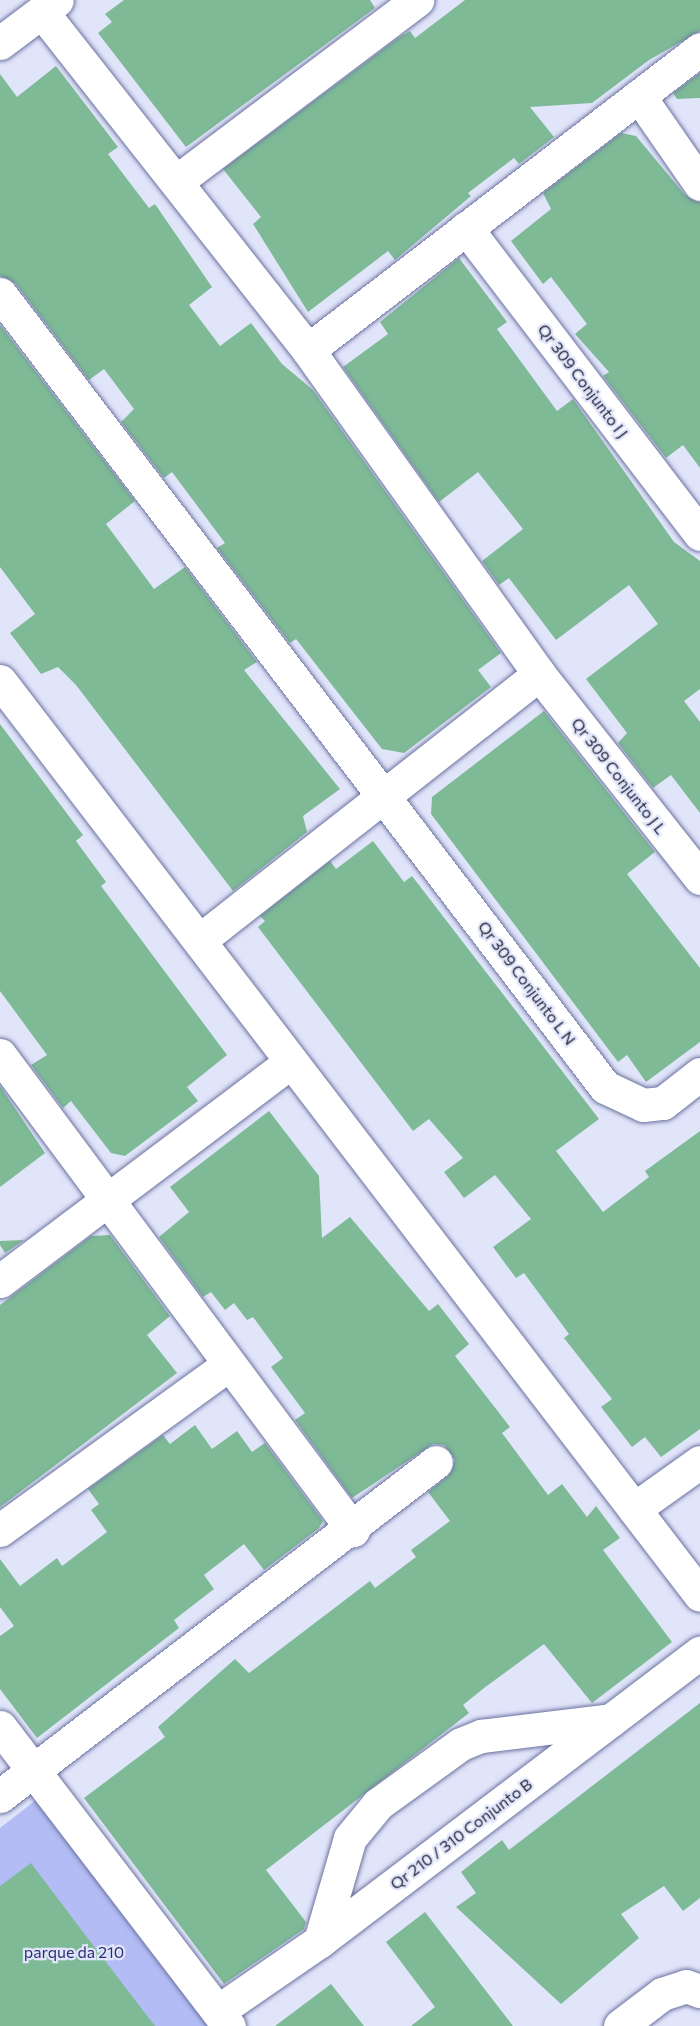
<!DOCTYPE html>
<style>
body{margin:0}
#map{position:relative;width:700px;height:2026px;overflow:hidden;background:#e1e5fa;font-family:Commissioner,sans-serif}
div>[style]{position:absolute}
.green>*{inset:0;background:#b3bcf4}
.building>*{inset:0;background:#7eba96}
.roads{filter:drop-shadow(0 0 2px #6b72a0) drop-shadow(0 0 2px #6b72a0)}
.minor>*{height:33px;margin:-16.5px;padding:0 16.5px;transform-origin:16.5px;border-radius:16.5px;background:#fff}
span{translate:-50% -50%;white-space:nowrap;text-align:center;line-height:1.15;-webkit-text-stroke:4.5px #e1e5fa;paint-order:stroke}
.street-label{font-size:16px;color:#26283c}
.park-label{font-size:16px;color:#2c2e70}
</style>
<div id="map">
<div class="green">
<i style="clip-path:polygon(45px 1793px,222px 2026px,0 2026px,0 1828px)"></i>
</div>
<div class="building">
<i style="clip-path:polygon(124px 0,370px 0,375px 8px,186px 147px,98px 33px,112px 22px,105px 14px)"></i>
<i style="clip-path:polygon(465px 0,700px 0,700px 31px,649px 60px,592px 103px,530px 107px,554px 137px,519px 164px,514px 158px,468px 193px,471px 196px,395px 260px,388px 251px,308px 312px,253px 224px,261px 217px,223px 169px,398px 38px,410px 31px,415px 38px)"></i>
<i style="clip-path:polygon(56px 66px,118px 147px,108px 154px,149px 208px,155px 204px,212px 287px,189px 305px,220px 346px,251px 323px,282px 364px,313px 390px,501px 653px,478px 670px,491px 687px,404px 753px,382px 749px,296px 639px,290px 643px,217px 548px,225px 543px,172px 472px,164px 478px,121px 422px,134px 409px,104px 369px,89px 380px,15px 283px,0 276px,0 74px,17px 97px)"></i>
<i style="clip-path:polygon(700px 73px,700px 98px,677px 99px,673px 93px)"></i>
<i style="clip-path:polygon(621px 133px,636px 136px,685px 195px,700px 202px,700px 468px,683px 445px,666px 458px,603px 376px,609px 372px,575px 334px,587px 324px,551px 277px,543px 284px,511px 241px,551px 209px,543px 193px)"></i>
<i style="clip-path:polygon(459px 258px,507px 322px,497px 329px,557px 411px,573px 399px,674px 542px,700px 561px,700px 689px,684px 701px,700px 722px,700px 813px,671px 775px,653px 788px,618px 743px,627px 733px,586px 679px,658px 624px,629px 585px,556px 640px,509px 578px,499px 585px,482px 561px,523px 529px,478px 472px,439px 502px,343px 367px,388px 334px,380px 322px)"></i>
<i style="clip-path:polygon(0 325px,135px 501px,106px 524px,154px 589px,185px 567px,257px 662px,244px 670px,340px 789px,303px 816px,307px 832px,233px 891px,76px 685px,58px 667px,41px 674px,10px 633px,35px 614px,0 567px)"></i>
<i style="clip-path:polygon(544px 711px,655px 852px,627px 874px,700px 968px,700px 1042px,646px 1082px,627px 1055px,618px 1062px,431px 814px,432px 797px)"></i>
<i style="clip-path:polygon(0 724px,83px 835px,76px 841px,106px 882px,101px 886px,227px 1055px,187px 1087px,198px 1101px,125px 1156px,111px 1153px,71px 1101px,63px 1108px,31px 1065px,47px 1055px,0 991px)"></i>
<i style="clip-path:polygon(373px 841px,404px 882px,412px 876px,599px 1119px,556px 1151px,603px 1212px,649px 1177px,645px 1171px,700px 1131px,700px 1429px,661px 1457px,645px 1437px,632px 1447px,601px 1407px,612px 1399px,564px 1338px,569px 1334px,524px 1273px,516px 1278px,493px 1247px,531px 1219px,495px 1175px,464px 1198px,444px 1172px,463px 1158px,429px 1119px,413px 1131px,258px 927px,265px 921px,260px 916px,330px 861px,336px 869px)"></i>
<i style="clip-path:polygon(0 1086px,45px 1153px,0 1187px)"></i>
<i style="clip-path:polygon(269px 1111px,319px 1176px,322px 1238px,350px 1217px,429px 1311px,438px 1304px,469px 1344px,455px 1356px,510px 1427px,502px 1433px,548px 1495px,562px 1484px,587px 1517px,596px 1506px,620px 1538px,603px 1550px,672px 1642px,592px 1703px,544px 1644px,484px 1688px,463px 1705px,469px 1713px,266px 1870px,306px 1922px,304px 1929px,224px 1984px,84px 1798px,165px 1737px,158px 1727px,235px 1659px,249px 1673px,370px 1581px,375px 1588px,416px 1557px,411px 1550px,450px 1521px,428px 1492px,448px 1476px,455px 1460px,444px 1445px,433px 1444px,352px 1498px,295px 1420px,305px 1413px,271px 1367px,283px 1358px,253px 1317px,247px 1320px,234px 1303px,225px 1310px,211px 1292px,203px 1297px,159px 1237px,189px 1212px,170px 1187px)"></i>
<i style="clip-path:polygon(110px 1235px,170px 1316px,147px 1335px,177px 1373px,0 1507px,0 1305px,91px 1236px)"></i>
<i style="clip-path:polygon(24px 1240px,5px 1253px,0 1245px,0 1241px)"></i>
<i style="clip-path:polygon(195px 1425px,212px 1449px,237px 1431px,252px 1452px,265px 1443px,323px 1521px,319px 1528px,264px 1570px,244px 1544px,204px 1575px,214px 1589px,174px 1620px,179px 1628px,37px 1738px,0 1689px,0 1636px,14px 1626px,0 1607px,0 1559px,20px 1586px,57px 1558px,62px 1566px,107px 1532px,91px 1510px,99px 1504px,88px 1489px,163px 1435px,170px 1444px)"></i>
<i style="clip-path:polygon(700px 1703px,700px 1898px,683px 1911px,664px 1886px,621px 1914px,639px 1938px,561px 2004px,456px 1907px,476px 1893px,461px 1872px,502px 1840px,509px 1850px)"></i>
<i style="clip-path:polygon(31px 1863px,86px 1936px,155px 2026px,0 2026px,0 1886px)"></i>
<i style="clip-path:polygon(425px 1912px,513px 2026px,411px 2026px,435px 2007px,386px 1942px)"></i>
<i style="clip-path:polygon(331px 1984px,364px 2026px,275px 2026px)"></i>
</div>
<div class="roads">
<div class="minor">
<i style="left:42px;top:12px;width:430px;rotate:51.8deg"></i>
<i style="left:308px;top:350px;width:398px;rotate:54.5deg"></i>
<i style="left:539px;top:674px;width:260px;rotate:51.7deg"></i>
<i style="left:0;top:43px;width:71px;rotate:-37deg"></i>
<i style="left:639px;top:96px;width:107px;rotate:55.3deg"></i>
<i style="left:177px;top:181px;width:301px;rotate:-37deg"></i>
<i style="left:466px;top:228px;width:385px;rotate:52.6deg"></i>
<i style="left:0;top:294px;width:997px;rotate:52.66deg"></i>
<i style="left:605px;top:1087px;width:42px;rotate:25.3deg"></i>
<i style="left:643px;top:1105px;width:20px;rotate:-6deg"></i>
<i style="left:663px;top:1103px;width:47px;rotate:-38.1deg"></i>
<i style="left:308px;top:350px;width:494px;rotate:-37.5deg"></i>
<i style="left:0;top:681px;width:1151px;rotate:52.55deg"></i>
<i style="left:200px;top:940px;width:431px;rotate:-38.1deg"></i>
<i style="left:0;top:1055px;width:592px;rotate:53.38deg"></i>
<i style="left:0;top:1281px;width:364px;rotate:-37deg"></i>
<i style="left:634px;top:1509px;width:81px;rotate:-35.5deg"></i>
<i style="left:0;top:1530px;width:283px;rotate:-35.9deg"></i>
<i style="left:0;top:1727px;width:377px;rotate:52.6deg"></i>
<i style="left:0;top:1796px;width:549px;rotate:-37.45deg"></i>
<i style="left:320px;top:1941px;width:107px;rotate:-73.8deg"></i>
<i style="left:350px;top:1838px;width:44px;rotate:-50.5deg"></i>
<i style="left:378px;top:1804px;width:102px;rotate:-35.9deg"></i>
<i style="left:461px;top:1744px;width:22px;rotate:-22deg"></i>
<i style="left:481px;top:1736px;width:131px;rotate:-7deg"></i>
<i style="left:218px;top:2011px;width:124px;rotate:-34.5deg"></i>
<i style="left:320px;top:1941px;width:477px;rotate:-37.2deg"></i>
<i style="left:620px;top:2026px;width:53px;rotate:-37.3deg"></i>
<i style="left:662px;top:1994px;width:25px;rotate:-18deg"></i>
<i style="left:686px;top:1986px;width:15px;rotate:20deg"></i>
</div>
</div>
<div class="street-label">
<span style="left:583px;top:381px;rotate:53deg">Qr 309 Conjunto I J</span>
<span style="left:619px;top:776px;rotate:52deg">Qr 309 Conjunto J L</span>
<span style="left:527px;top:983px;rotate:53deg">Qr 309 Conjunto L N</span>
<span style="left:461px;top:1834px;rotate:-37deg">Qr 210 / 310 Conjunto B</span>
</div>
<div class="park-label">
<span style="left:74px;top:1952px">parque da 210</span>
</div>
</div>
